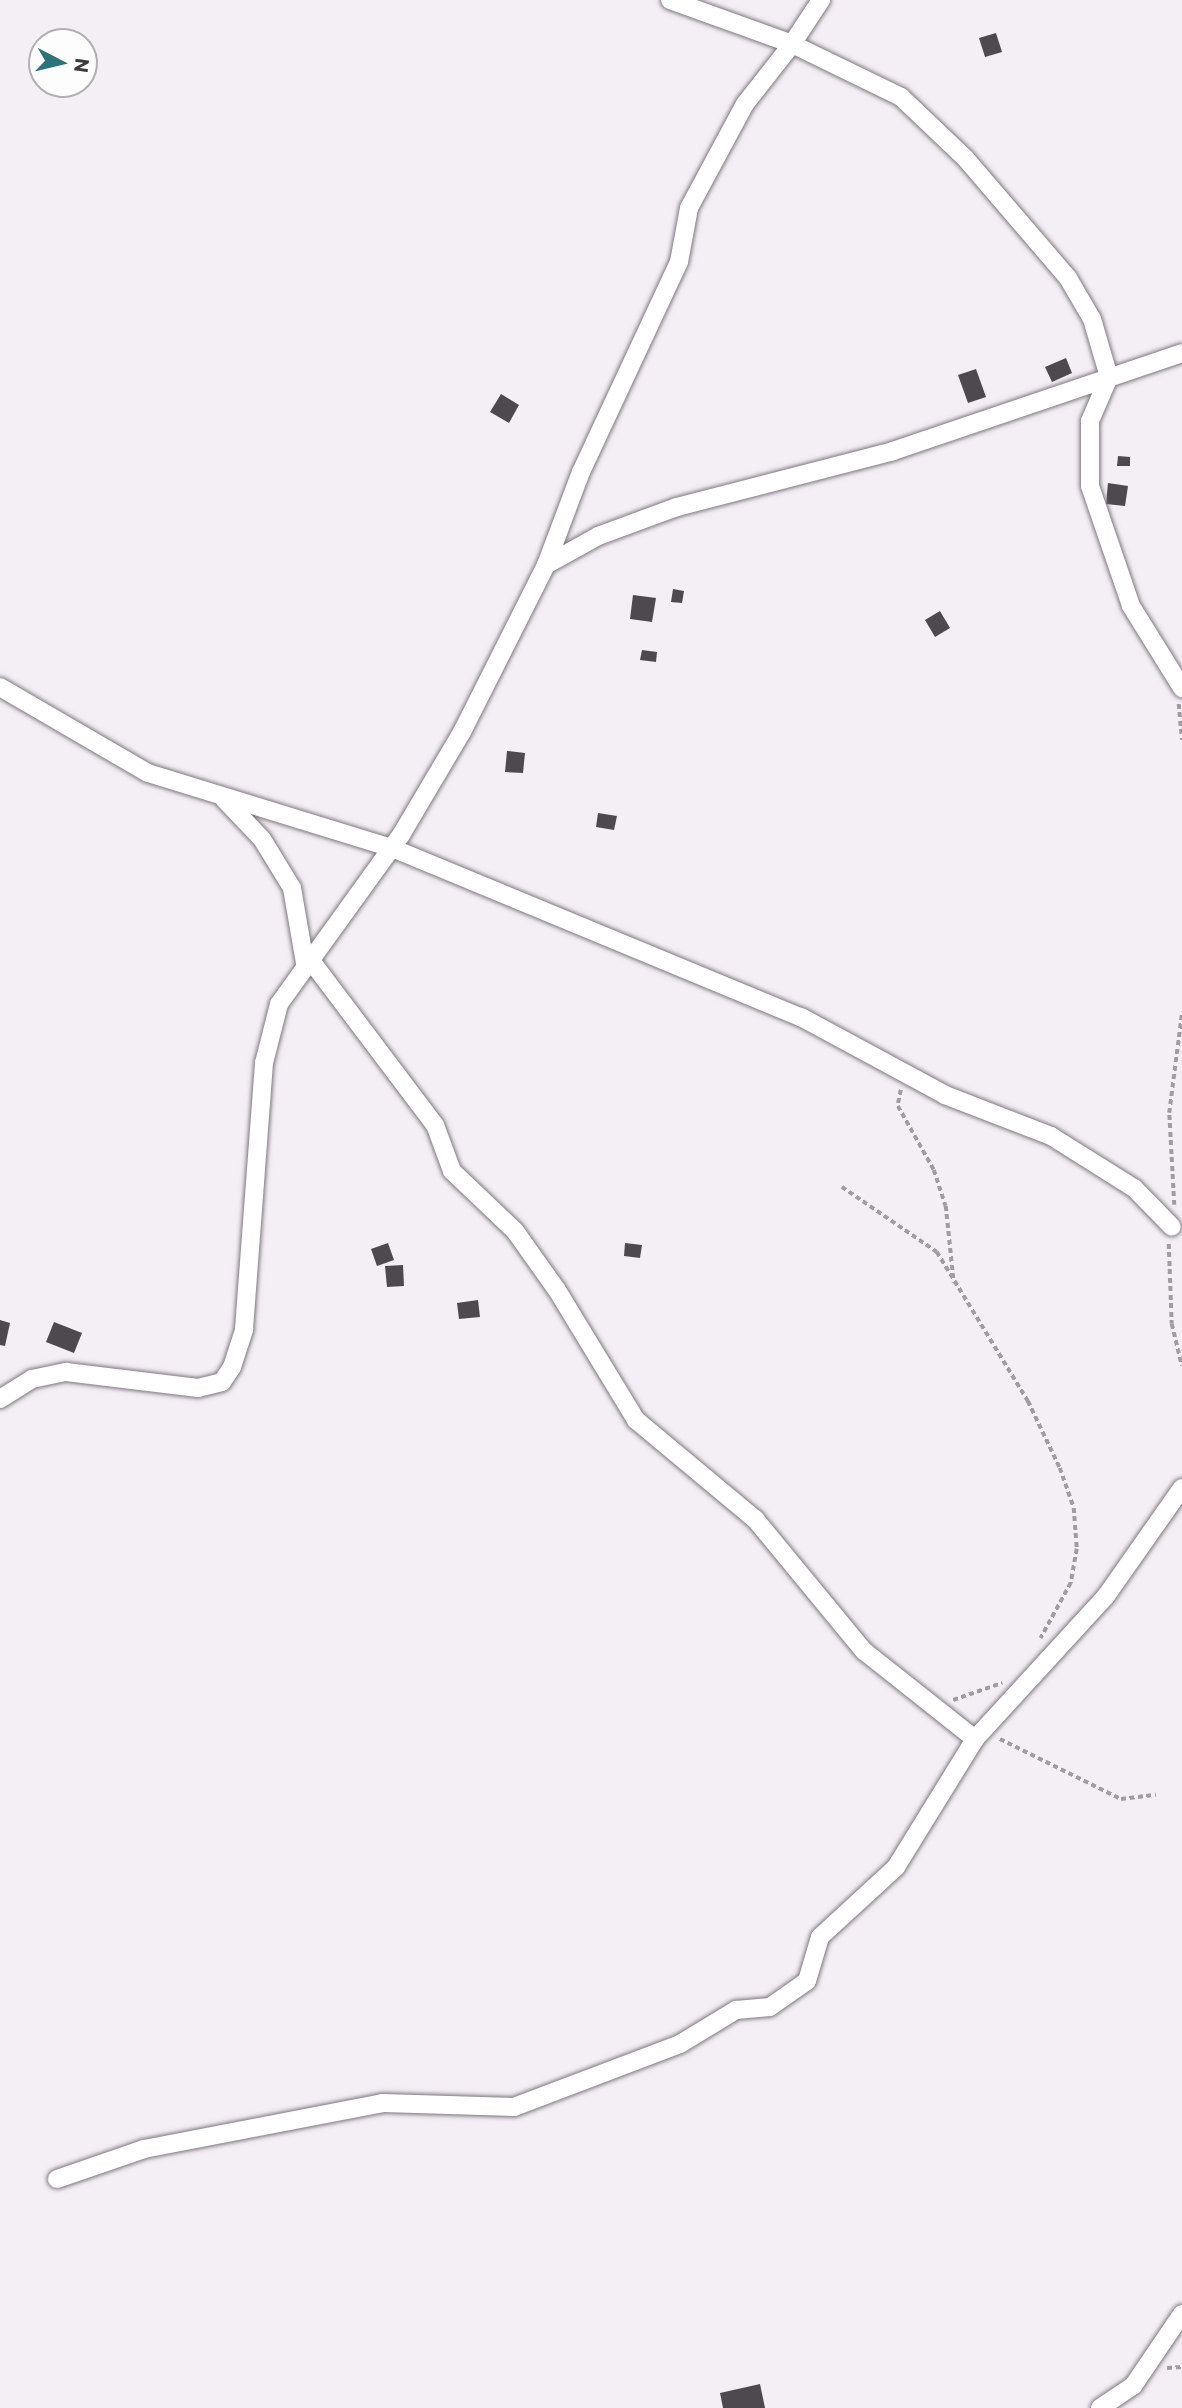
<!DOCTYPE html>
<style>
body{margin:0}
#map{position:relative;width:1182px;height:2408px;overflow:hidden;background:#f4eef5;font-family:Commissioner,sans-serif}
div>[style]{position:absolute}
.building>*{inset:0;background:#4e494f}
.path>*{height:3.5px;margin-top:-1.75px;transform-origin:0;background:repeating-linear-gradient(90deg,#a09ca1 0 5px,transparent 0 8.5px)}
.roads{filter:drop-shadow(0 0 2px #7d787e) drop-shadow(0 0 2px #7d787e)}
.minor>*{height:18px;margin:-9px;padding:0 9px;transform-origin:9px;border-radius:9px;background:#fff}
span{translate:-50% -50%;white-space:nowrap;text-align:center;line-height:1.15;-webkit-text-stroke:7px #fefdfe;paint-order:stroke}
.north{position:absolute;left:28px;top:28px;width:70px;height:70px;box-sizing:border-box;background:#fefdfe;border:2px solid #b1afb1;border-radius:50%;rotate:97deg;font-size:19px;font-weight:700;line-height:28px;text-align:center;color:#3d3a3d}
.north::after{content:'';display:block;margin:auto;width:24px;height:32px;background:#2b747b;clip-path:polygon(50% 0,100% 100%,50% 72%,0 100%)}
</style>
<div id="map">
<div class="building">
<i style="clip-path:polygon(996px 33px,1002px 52px,985px 57px,979px 38px)"></i>
<i style="clip-path:polygon(1066px 358px,1072px 373px,1052px 382px,1045px 367px)"></i>
<i style="clip-path:polygon(976px 369px,986px 397px,968px 403px,958px 375px)"></i>
<i style="clip-path:polygon(501px 394px,519px 405px,509px 423px,490px 412px)"></i>
<i style="clip-path:polygon(1118px 456px,1130px 457px,1130px 466px,1117px 466px)"></i>
<i style="clip-path:polygon(1108px 483px,1128px 486px,1125px 506px,1106px 504px)"></i>
<i style="clip-path:polygon(673px 589px,684px 591px,682px 603px,671px 602px)"></i>
<i style="clip-path:polygon(633px 595px,656px 598px,652px 622px,630px 619px)"></i>
<i style="clip-path:polygon(940px 611px,950px 628px,935px 637px,925px 620px)"></i>
<i style="clip-path:polygon(642px 650px,657px 652px,656px 662px,640px 660px)"></i>
<i style="clip-path:polygon(507px 751px,525px 753px,523px 773px,505px 772px)"></i>
<i style="clip-path:polygon(598px 813px,617px 816px,614px 830px,596px 827px)"></i>
<i style="clip-path:polygon(388px 1243px,394px 1260px,377px 1266px,371px 1249px)"></i>
<i style="clip-path:polygon(625px 1243px,642px 1245px,640px 1258px,624px 1256px)"></i>
<i style="clip-path:polygon(403px 1265px,404px 1286px,387px 1287px,385px 1266px)"></i>
<i style="clip-path:polygon(478px 1300px,480px 1317px,459px 1319px,457px 1303px)"></i>
<i style="clip-path:polygon(0 1320px,10px 1323px,5px 1346px,0 1345px)"></i>
<i style="clip-path:polygon(54px 1322px,82px 1333px,74px 1353px,46px 1342px)"></i>
<i style="clip-path:polygon(760px 2384px,765px 2408px,723px 2408px,720px 2393px)"></i>
</div>
<div class="path">
<i style="left:1179px;top:704px;width:36px;rotate:85deg"></i>
<i style="left:901px;top:1090px;width:16px;rotate:101deg"></i>
<i style="left:898px;top:1106px;width:73px;rotate:60.6deg"></i>
<i style="left:934px;top:1170px;width:38px;rotate:72deg"></i>
<i style="left:946px;top:1206px;width:77px;rotate:84.1deg"></i>
<i style="left:842px;top:1187px;width:115px;rotate:34.4deg"></i>
<i style="left:937px;top:1252px;width:175px;rotate:58.6deg"></i>
<i style="left:1028px;top:1401px;width:74px;rotate:64.5deg"></i>
<i style="left:1060px;top:1468px;width:42px;rotate:70.7deg"></i>
<i style="left:1074px;top:1508px;width:41px;rotate:85.8deg"></i>
<i style="left:1077px;top:1549px;width:35px;rotate:100deg"></i>
<i style="left:1071px;top:1583px;width:63px;rotate:118.6deg"></i>
<i style="left:1174px;top:1205px;width:92px;rotate:-93.1deg"></i>
<i style="left:1169px;top:1113px;width:102px;rotate:-82.7deg"></i>
<i style="left:1169px;top:1244px;width:80px;rotate:87.9deg"></i>
<i style="left:1172px;top:1324px;width:43px;rotate:76.6deg"></i>
<i style="left:953px;top:1700px;width:52px;rotate:-19.1deg"></i>
<i style="left:1000px;top:1739px;width:135px;rotate:26.4deg"></i>
<i style="left:1121px;top:1799px;width:35px;rotate:-7deg"></i>
<i style="left:1167px;top:2368px;width:15px;rotate:-4deg"></i>
</div>
<div class="roads">
<div class="minor">
<i style="left:670px;top:0;width:130px;rotate:19.8deg"></i>
<i style="left:792px;top:44px;width:53px;rotate:-56.6deg"></i>
<i style="left:1109px;top:377px;width:48px;rotate:113.4deg"></i>
<i style="left:1090px;top:421px;width:65px;rotate:90deg"></i>
<i style="left:1090px;top:486px;width:127px;rotate:71.1deg"></i>
<i style="left:1131px;top:606px;width:97px;rotate:58.1deg"></i>
<i style="left:546px;top:565px;width:60px;rotate:-29.1deg"></i>
<i style="left:598px;top:536px;width:84px;rotate:-20.2deg"></i>
<i style="left:677px;top:507px;width:223px;rotate:-14.5deg"></i>
<i style="left:893px;top:451px;width:305px;rotate:-18.7deg"></i>
<i style="left:0;top:687px;width:171px;rotate:30.2deg"></i>
<i style="left:148px;top:773px;width:255px;rotate:17.1deg"></i>
<i style="left:392px;top:848px;width:443px;rotate:22.5deg"></i>
<i style="left:801px;top:1017px;width:164px;rotate:28.4deg"></i>
<i style="left:945px;top:1095px;width:114px;rotate:21.1deg"></i>
<i style="left:1051px;top:1136px;width:98px;rotate:32.1deg"></i>
<i style="left:1134px;top:1188px;width:54px;rotate:45.7deg"></i>
<i style="left:224px;top:799px;width:55px;rotate:46.5deg"></i>
<i style="left:262px;top:839px;width:57px;rotate:58.5deg"></i>
<i style="left:292px;top:888px;width:76px;rotate:80.2deg"></i>
<i style="left:309px;top:958px;width:209px;rotate:53deg"></i>
<i style="left:435px;top:1125px;width:49px;rotate:69.7deg"></i>
<i style="left:452px;top:1171px;width:87px;rotate:43.6deg"></i>
<i style="left:515px;top:1231px;width:72px;rotate:54.6deg"></i>
<i style="left:557px;top:1290px;width:152px;rotate:58.7deg"></i>
<i style="left:636px;top:1420px;width:155px;rotate:39.8deg"></i>
<i style="left:755px;top:1519px;width:171px;rotate:50.5deg"></i>
<i style="left:864px;top:1651px;width:142px;rotate:38.4deg"></i>
<i style="left:975px;top:1739px;width:194px;rotate:-47.5deg"></i>
<i style="left:1106px;top:1596px;width:132px;rotate:-54.9deg"></i>
<i style="left:0;top:1399px;width:38px;rotate:-32deg"></i>
<i style="left:32px;top:1379px;width:35px;rotate:-12deg"></i>
<i style="left:66px;top:1372px;width:133px;rotate:6.9deg"></i>
<i style="left:198px;top:1388px;width:25px;rotate:-14deg"></i>
<i style="left:222px;top:1382px;width:18px;rotate:-56deg"></i>
<i style="left:232px;top:1367px;width:40px;rotate:-72deg"></i>
<i style="left:244px;top:1329px;width:267px;rotate:-85.7deg"></i>
<i style="left:264px;top:1063px;width:61px;rotate:-75.7deg"></i>
<i style="left:279px;top:1004px;width:208px;rotate:-54.2deg"></i>
<i style="left:401px;top:835px;width:120px;rotate:-59.4deg"></i>
<i style="left:462px;top:732px;width:187px;rotate:-63.3deg"></i>
<i style="left:546px;top:565px;width:99px;rotate:-69.4deg"></i>
<i style="left:581px;top:472px;width:232px;rotate:-65deg"></i>
<i style="left:679px;top:262px;width:55px;rotate:-79.5deg"></i>
<i style="left:689px;top:208px;width:118px;rotate:-61.7deg"></i>
<i style="left:745px;top:104px;width:76px;rotate:-51.9deg"></i>
<i style="left:792px;top:44px;width:121px;rotate:25.9deg"></i>
<i style="left:901px;top:97px;width:90px;rotate:43.6deg"></i>
<i style="left:966px;top:159px;width:157px;rotate:49.4deg"></i>
<i style="left:1068px;top:278px;width:48px;rotate:59.7deg"></i>
<i style="left:1092px;top:319px;width:60px;rotate:73.7deg"></i>
<i style="left:57px;top:2179px;width:92px;rotate:-19deg"></i>
<i style="left:144px;top:2149px;width:243px;rotate:-10.9deg"></i>
<i style="left:383px;top:2103px;width:131px;rotate:1.7deg"></i>
<i style="left:514px;top:2107px;width:178px;rotate:-20.8deg"></i>
<i style="left:680px;top:2044px;width:66px;rotate:-31.3deg"></i>
<i style="left:736px;top:2010px;width:34px;rotate:-5deg"></i>
<i style="left:770px;top:2007px;width:45px;rotate:-35.1deg"></i>
<i style="left:807px;top:1981px;width:46px;rotate:-73.5deg"></i>
<i style="left:820px;top:1937px;width:103px;rotate:-42.6deg"></i>
<i style="left:896px;top:1867px;width:150px;rotate:-58.3deg"></i>
<i style="left:1100px;top:2408px;width:40px;rotate:-34deg"></i>
<i style="left:1133px;top:2386px;width:87px;rotate:-55.8deg"></i>
</div>
</div>
<div class="north">N</div>
</div>
